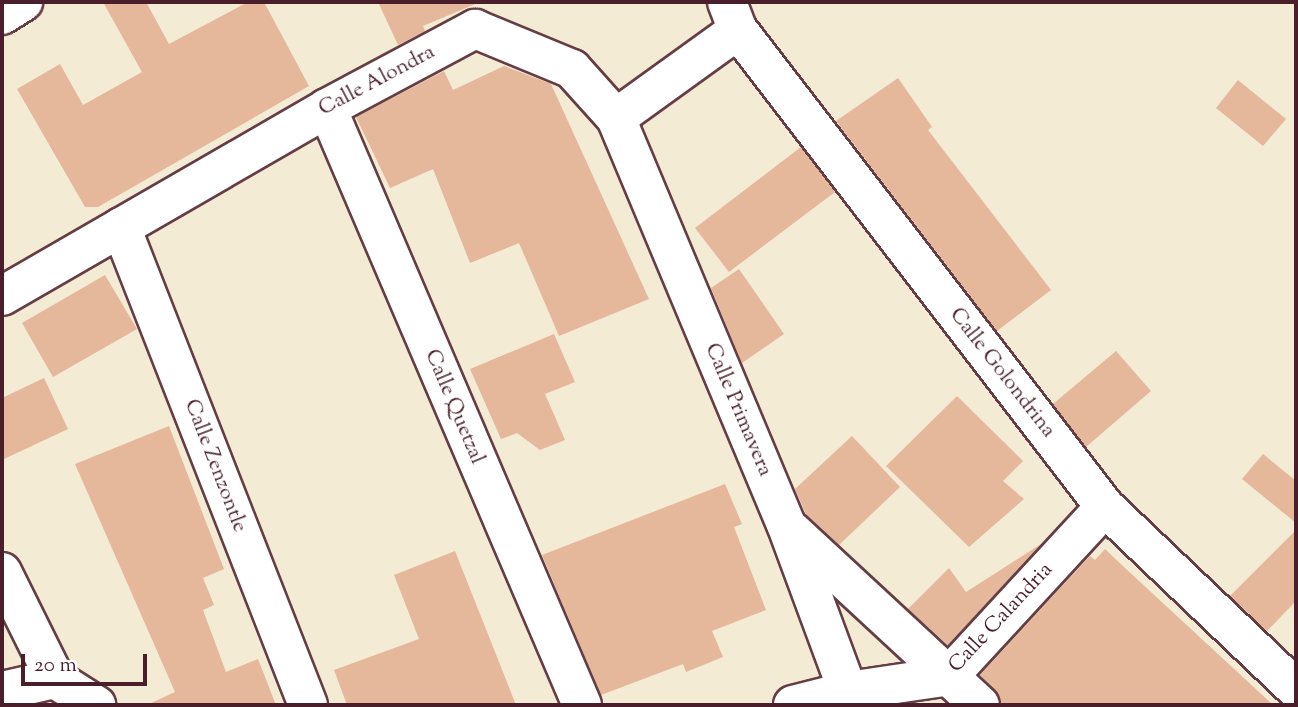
<!DOCTYPE html>
<style>
body{margin:0}
#map{position:relative;width:1298px;height:707px;overflow:hidden;background:#f4ebd5;font-family:"Sorts Mill Goudy",serif}
div>[style]{position:absolute}
.building>*{inset:0;background:#e5b79b}
.roads{filter:drop-shadow(2px 0 #643e44) drop-shadow(-2px 0 #643e44) drop-shadow(0 2px #643e44) drop-shadow(0 -2px #643e44)}
.minor>*{height:38px;margin:-19px;padding:0 19px;transform-origin:19px;border-radius:19px;background:#fff}
span{translate:-50% -50%;white-space:nowrap;text-align:center;line-height:1.15;-webkit-text-stroke:5px #fff;paint-order:stroke}
.street-label{font-size:21px;color:#4a1f2b}
.frame{position:absolute;inset:0;border:4px solid #4a1f2b;pointer-events:none}
.scale{position:absolute;left:21px;top:654px;width:126px;height:32px;box-sizing:border-box;border:4px solid #4a1f2b;border-top:0;padding-left:9px;font-size:21px;line-height:24px;white-space:nowrap;color:#4a1f2b;-webkit-text-stroke:5px #fff;paint-order:stroke}
</style>
<div id="map">
<div class="building">
<i style="clip-path:polygon(103px 2px,146px 2px,169px 44px,248px 2px,264px 2px,309px 86px,98px 207px,85px 207px,17px 89px,60px 64px,83px 105px,142px 72px)"></i>
<i style="clip-path:polygon(378px 2px,480px 2px,423px 26px,425px 31px,398px 45px)"></i>
<i style="clip-path:polygon(504px 66px,551px 84px,649px 299px,559px 336px,519px 243px,470px 263px,433px 169px,390px 188px,356px 117px,444px 71px,453px 90px)"></i>
<i style="clip-path:polygon(898px 78px,932px 127px,928px 130px,1051px 290px,997px 331px,836px 121px)"></i>
<i style="clip-path:polygon(1238px 80px,1286px 119px,1263px 146px,1216px 108px)"></i>
<i style="clip-path:polygon(801px 147px,835px 192px,729px 272px,695px 228px)"></i>
<i style="clip-path:polygon(739px 269px,784px 334px,742px 363px,711px 288px)"></i>
<i style="clip-path:polygon(105px 275px,137px 329px,53px 377px,22px 323px)"></i>
<i style="clip-path:polygon(554px 334px,575px 382px,545px 394px,565px 440px,540px 450px,517px 433px,501px 439px,470px 369px)"></i>
<i style="clip-path:polygon(1116px 351px,1151px 391px,1086px 447px,1053px 404px)"></i>
<i style="clip-path:polygon(44px 378px,68px 429px,2px 460px,2px 398px)"></i>
<i style="clip-path:polygon(957px 396px,1023px 461px,1003px 481px,1024px 499px,969px 547px,886px 466px)"></i>
<i style="clip-path:polygon(169px 426px,224px 569px,203px 578px,214px 605px,203px 610px,226px 672px,258px 659px,276px 705px,147px 705px,175px 692px,75px 464px)"></i>
<i style="clip-path:polygon(852px 436px,900px 487px,839px 545px,806px 514px,795px 489px)"></i>
<i style="clip-path:polygon(1263px 454px,1296px 481px,1296px 523px,1242px 479px)"></i>
<i style="clip-path:polygon(725px 484px,742px 524px,734px 527px,766px 610px,712px 631px,723px 657px,686px 672px,683px 664px,601px 695px,542px 555px)"></i>
<i style="clip-path:polygon(1296px 530px,1296px 601px,1267px 631px,1230px 596px)"></i>
<i style="clip-path:polygon(1041px 544px,948px 645px,908px 609px,949px 568px,966px 592px)"></i>
<i style="clip-path:polygon(1105px 549px,1125px 568px,1273px 705px,1001px 705px,995px 689px,980px 675px,1090px 556px,1095px 560px)"></i>
<i style="clip-path:polygon(455px 551px,516px 705px,347px 705px,334px 670px,419px 639px,394px 575px)"></i>
</div>
<div class="roads">
<div class="minor">
<i style="left:727px;top:2px;width:30px;rotate:69deg"></i>
<i style="left:738px;top:30px;width:602px;rotate:52.43deg"></i>
<i style="left:1105px;top:507px;width:264px;rotate:43.6deg"></i>
<i style="left:2px;top:15px;width:25px;rotate:-32deg"></i>
<i style="left:475px;top:29px;width:105px;rotate:22.4deg"></i>
<i style="left:572px;top:69px;width:66px;rotate:48.1deg"></i>
<i style="left:616px;top:118px;width:440px;rotate:67.3deg"></i>
<i style="left:786px;top:524px;width:193px;rotate:69.7deg"></i>
<i style="left:327px;top:108px;width:649px;rotate:66.87deg"></i>
<i style="left:616px;top:118px;width:150px;rotate:-35.8deg"></i>
<i style="left:121px;top:227px;width:513px;rotate:68.63deg"></i>
<i style="left:2px;top:296px;width:375px;rotate:-30deg"></i>
<i style="left:327px;top:108px;width:168px;rotate:-28.1deg"></i>
<i style="left:792px;top:531px;width:256px;rotate:42.8deg"></i>
<i style="left:2px;top:572px;width:119px;rotate:63.6deg"></i>
<i style="left:55px;top:679px;width:49px;rotate:32.4deg"></i>
<i style="left:2px;top:691px;width:54px;rotate:-12.8deg"></i>
<i style="left:793px;top:705px;width:57px;rotate:-14.3deg"></i>
<i style="left:848px;top:691px;width:102px;rotate:-8.4deg"></i>
<i style="left:949px;top:676px;width:230px;rotate:-47.3deg"></i>
</div>
</div>
<div class="street-label">
<span style="left:377px;top:81px;rotate:-28deg">Calle Alondra</span>
<span style="left:1002px;top:373px;rotate:52deg">Calle Golondrina</span>
<span style="left:454px;top:407px;rotate:67deg">Calle Quetzal</span>
<span style="left:738px;top:410px;rotate:67deg">Calle Primavera</span>
<span style="left:215px;top:466px;rotate:69deg">Calle Zenzontle</span>
<span style="left:1001px;top:618px;rotate:-47deg">Calle Calandria</span>
</div>
<div class="frame"></div>
<div class="scale">20 m</div>
</div>
